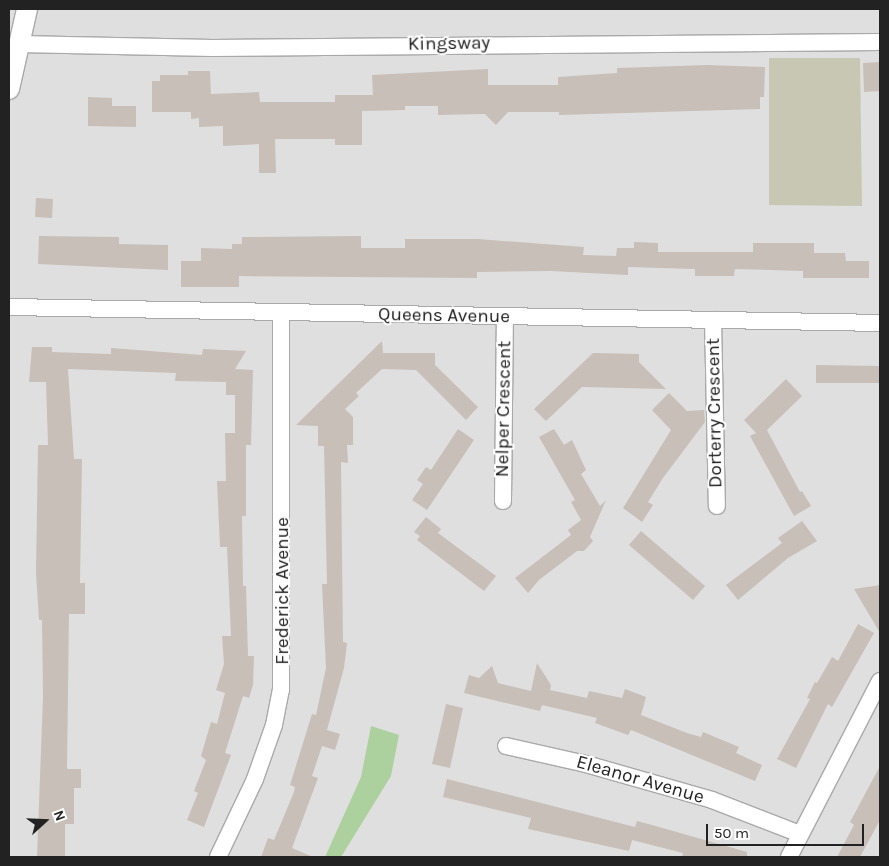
<!DOCTYPE html>
<style>
body{margin:0}
#map{position:relative;width:889px;height:866px;overflow:hidden;background:#f2efe9;font-family:Karla,sans-serif}
div>[style]{position:absolute}
.residential>*{inset:0;background:#e0dfdf}
.construction>*{inset:0;background:#c7c7b4}
.forest>*{inset:0;background:#add19e}
.building>*{inset:0;background:#c7bfb8}
.roads{filter:drop-shadow(1px 0 #a9a9a9) drop-shadow(-1px 0 #a9a9a9) drop-shadow(0 1px #a9a9a9) drop-shadow(0 -1px #a9a9a9)}
.minor>*{height:16px;margin:-8px;padding:0 8px;transform-origin:8px;border-radius:8px;background:#fff}
.tertiary>*{height:20px;margin:-10px;padding:0 10px;transform-origin:10px;border-radius:10px;background:#fff}
span{translate:-50% -50%;white-space:nowrap;text-align:center;line-height:1.15;-webkit-text-stroke:4px #fff;paint-order:stroke}
.street-label{font-size:19px;color:#222}
.frame{position:absolute;inset:0;border:10px solid #222;pointer-events:none}
.north{position:absolute;left:20px;top:796px;width:50px;height:50px;-webkit-text-stroke:4px #fff;paint-order:stroke;rotate:70deg;font-size:14px;font-weight:700;line-height:20px;text-align:center;color:#222}
.north::after{content:'';display:block;margin:auto;width:18px;height:22px;background:#222;clip-path:polygon(50% 0,100% 100%,50% 72%,0 100%)}
.scale{position:absolute;left:706px;top:824px;width:158px;height:22px;box-sizing:border-box;border:2px solid #222;border-top:0;padding-left:6px;font-size:15px;line-height:18px;white-space:nowrap;color:#222;-webkit-text-stroke:4px #fff;paint-order:stroke}
</style>
<div id="map">
<div class="residential">
<i style="clip-path:polygon(9px 9px,880px 9px,880px 857px,9px 857px)"></i>
</div>
<div class="construction">
<i style="clip-path:polygon(769px 58px,860px 58px,862px 206px,769px 205px)"></i>
</div>
<div class="forest">
<i style="clip-path:polygon(371px 726px,399px 735px,391px 776px,341px 857px,325px 857px,361px 777px)"></i>
</div>
<div class="building">
<i style="clip-path:polygon(880px 62px,880px 91px,864px 92px,863px 63px)"></i>
<i style="clip-path:polygon(708px 65px,765px 67px,764px 97px,760px 97px,760px 109px,559px 115px,559px 112px,508px 112px,496px 125px,485px 114px,438px 115px,438px 106px,405px 106px,405px 110px,362px 111px,362px 145px,335px 145px,335px 139px,275px 139px,276px 173px,259px 173px,259px 144px,223px 146px,223px 126px,199px 127px,199px 118px,191px 119px,191px 112px,152px 112px,152px 81px,160px 81px,160px 75px,188px 75px,188px 71px,210px 71px,211px 94px,259px 92px,260px 102px,335px 102px,335px 95px,373px 95px,372px 75px,488px 69px,488px 85px,558px 85px,558px 77px,617px 73px,617px 68px)"></i>
<i style="clip-path:polygon(88px 97px,112px 98px,112px 106px,136px 106px,136px 127px,88px 126px)"></i>
<i style="clip-path:polygon(36px 198px,53px 199px,52px 218px,35px 217px)"></i>
<i style="clip-path:polygon(39px 236px,119px 237px,119px 244px,168px 245px,168px 270px,38px 264px)"></i>
<i style="clip-path:polygon(361px 236px,361px 248px,405px 248px,405px 239px,478px 239px,584px 247px,583px 255px,616px 256px,617px 248px,634px 248px,634px 242px,658px 243px,658px 252px,753px 252px,753px 243px,814px 243px,814px 253px,845px 253px,846px 261px,869px 261px,869px 278px,803px 278px,803px 271px,735px 269px,734px 276px,695px 276px,695px 269px,628px 267px,628px 275px,551px 271px,477px 272px,477px 278px,239px 276px,239px 287px,181px 287px,181px 261px,201px 261px,201px 248px,232px 249px,232px 244px,242px 244px,242px 237px)"></i>
<i style="clip-path:polygon(382px 341px,383px 353px,435px 353px,435px 365px,478px 407px,466px 420px,416px 370px,382px 369px,356px 393px,359px 396px,345px 409px,353px 417px,353px 445px,347px 445px,348px 463px,341px 462px,343px 642px,347px 643px,344px 668px,327px 730px,340px 734px,335px 750px,322px 746px,312px 776px,318px 778px,292px 848px,313px 857px,261px 857px,268px 838px,274px 840px,294px 792px,295px 787px,290px 785px,312px 714px,316px 715px,326px 668px,322px 584px,327px 584px,324px 446px,318px 446px,318px 426px,296px 425px)"></i>
<i style="clip-path:polygon(32px 347px,52px 347px,52px 352px,111px 354px,111px 348px,202px 355px,203px 349px,246px 351px,235px 369px,253px 370px,251px 445px,246px 445px,246px 516px,242px 516px,243px 586px,246px 586px,248px 656px,254px 656px,253px 685px,249px 698px,243px 696px,225px 753px,231px 755px,204px 827px,187px 820px,198px 793px,194px 791px,206px 760px,201px 756px,211px 722px,217px 724px,225px 693px,216px 690px,224px 664px,222px 636px,231px 636px,227px 547px,220px 547px,217px 481px,226px 481px,225px 433px,235px 433px,235px 395px,226px 395px,226px 382px,175px 381px,176px 373px,68px 369px,74px 459px,82px 459px,80px 583px,85px 583px,85px 614px,69px 614px,67px 769px,81px 769px,81px 788px,74px 788px,74px 824px,65px 824px,65px 857px,37px 857px,43px 697px,42px 620px,39px 620px,36px 573px,38px 445px,48px 445px,46px 382px,29px 382px)"></i>
<i style="clip-path:polygon(593px 353px,639px 354px,639px 362px,666px 389px,582px 387px,546px 421px,534px 409px)"></i>
<i style="clip-path:polygon(816px 365px,880px 366px,880px 383px,816px 383px)"></i>
<i style="clip-path:polygon(786px 379px,802px 396px,767px 430px,800px 492px,802px 491px,811px 506px,794px 516px,750px 436px,756px 433px,744px 420px)"></i>
<i style="clip-path:polygon(669px 393px,687px 411px,704px 410px,705px 422px,663px 478px,648px 502px,653px 505px,642px 522px,623px 508px,671px 430px,652px 410px)"></i>
<i style="clip-path:polygon(458px 429px,474px 440px,427px 510px,412px 500px,423px 484px,417px 480px,426px 467px,431px 470px)"></i>
<i style="clip-path:polygon(554px 429px,564px 445px,572px 440px,586px 470px,581px 474px,600px 506px,606px 500px,590px 537px,593px 541px,584px 551px,577px 551px,539px 580px,528px 593px,515px 578px,571px 535px,568px 530px,581px 520px,571px 502px,575px 500px,539px 437px)"></i>
<i style="clip-path:polygon(426px 517px,441px 529px,438px 533px,496px 576px,484px 591px,417px 540px,420px 536px,414px 532px)"></i>
<i style="clip-path:polygon(802px 521px,817px 541px,788px 558px,738px 600px,726px 585px,782px 543px,778px 538px)"></i>
<i style="clip-path:polygon(641px 531px,705px 586px,693px 600px,629px 545px)"></i>
<i style="clip-path:polygon(880px 585px,880px 633px,854px 589px)"></i>
<i style="clip-path:polygon(858px 624px,874px 633px,832px 707px,828px 704px,796px 768px,777px 759px,810px 699px,807px 698px,815px 682px,817px 683px,832px 657px,838px 661px)"></i>
<i style="clip-path:polygon(537px 663px,551px 685px,550px 690px,587px 698px,589px 691px,622px 698px,625px 689px,646px 697px,641px 715px,687px 733px,701px 737px,703px 732px,739px 747px,736px 753px,762px 765px,755px 781px,631px 730px,628px 735px,595px 723px,597px 718px,542px 705px,540px 711px,464px 693px,469px 675px,479px 678px,492px 666px,498px 683px,531px 691px)"></i>
<i style="clip-path:polygon(446px 704px,463px 708px,450px 768px,432px 764px)"></i>
<i style="clip-path:polygon(880px 766px,880px 820px,860px 857px,837px 857px,854px 825px,850px 822px)"></i>
<i style="clip-path:polygon(447px 779px,635px 827px,637px 821px,652px 825px,747px 852px,747px 857px,682px 857px,683px 853px,632px 840px,633px 837px,629px 851px,528px 829px,531px 818px,443px 797px)"></i>
</div>
<div class="roads">
<div class="minor">
<i style="left:18px;top:44px;width:195px;rotate:1.2deg"></i>
<i style="left:213px;top:48px;width:667px;rotate:-0.52deg"></i>
<i style="left:9px;top:307px;width:871px;rotate:1.05deg"></i>
<i style="left:713px;top:320px;width:186px;rotate:88.8deg"></i>
<i style="left:503px;top:501px;width:183px;rotate:-89.4deg"></i>
<i style="left:506px;top:746px;width:82px;rotate:12.7deg"></i>
<i style="left:586px;top:764px;width:131px;rotate:15.9deg"></i>
<i style="left:712px;top:800px;width:94px;rotate:21.1deg"></i>
<i style="left:218px;top:857px;width:86px;rotate:-64.6deg"></i>
<i style="left:255px;top:779px;width:57px;rotate:-70.6deg"></i>
<i style="left:274px;top:725px;width:36px;rotate:-79deg"></i>
<i style="left:281px;top:690px;width:378px;rotate:-90deg"></i>
<i style="left:789px;top:857px;width:198px;rotate:-62.7deg"></i>
</div>
<div class="tertiary">
<i style="left:9px;top:89px;width:82px;rotate:-77.3deg"></i>
</div>
</div>
<div class="street-label">
<span style="left:449px;top:44px;rotate:-1deg">Kingsway</span>
<span style="left:444px;top:316px;rotate:1deg">Queens Avenue</span>
<span style="left:504px;top:409px;rotate:-89deg">Nelper Crescent</span>
<span style="left:715px;top:413px;rotate:-91deg">Dorterry Crescent</span>
<span style="left:283px;top:591px;rotate:-90deg">Frederick Avenue</span>
<span style="left:640px;top:780px;rotate:16deg">Eleanor Avenue</span>
</div>
<div class="frame"></div>
<div class="north">N</div>
<div class="scale">50 m</div>
</div>
